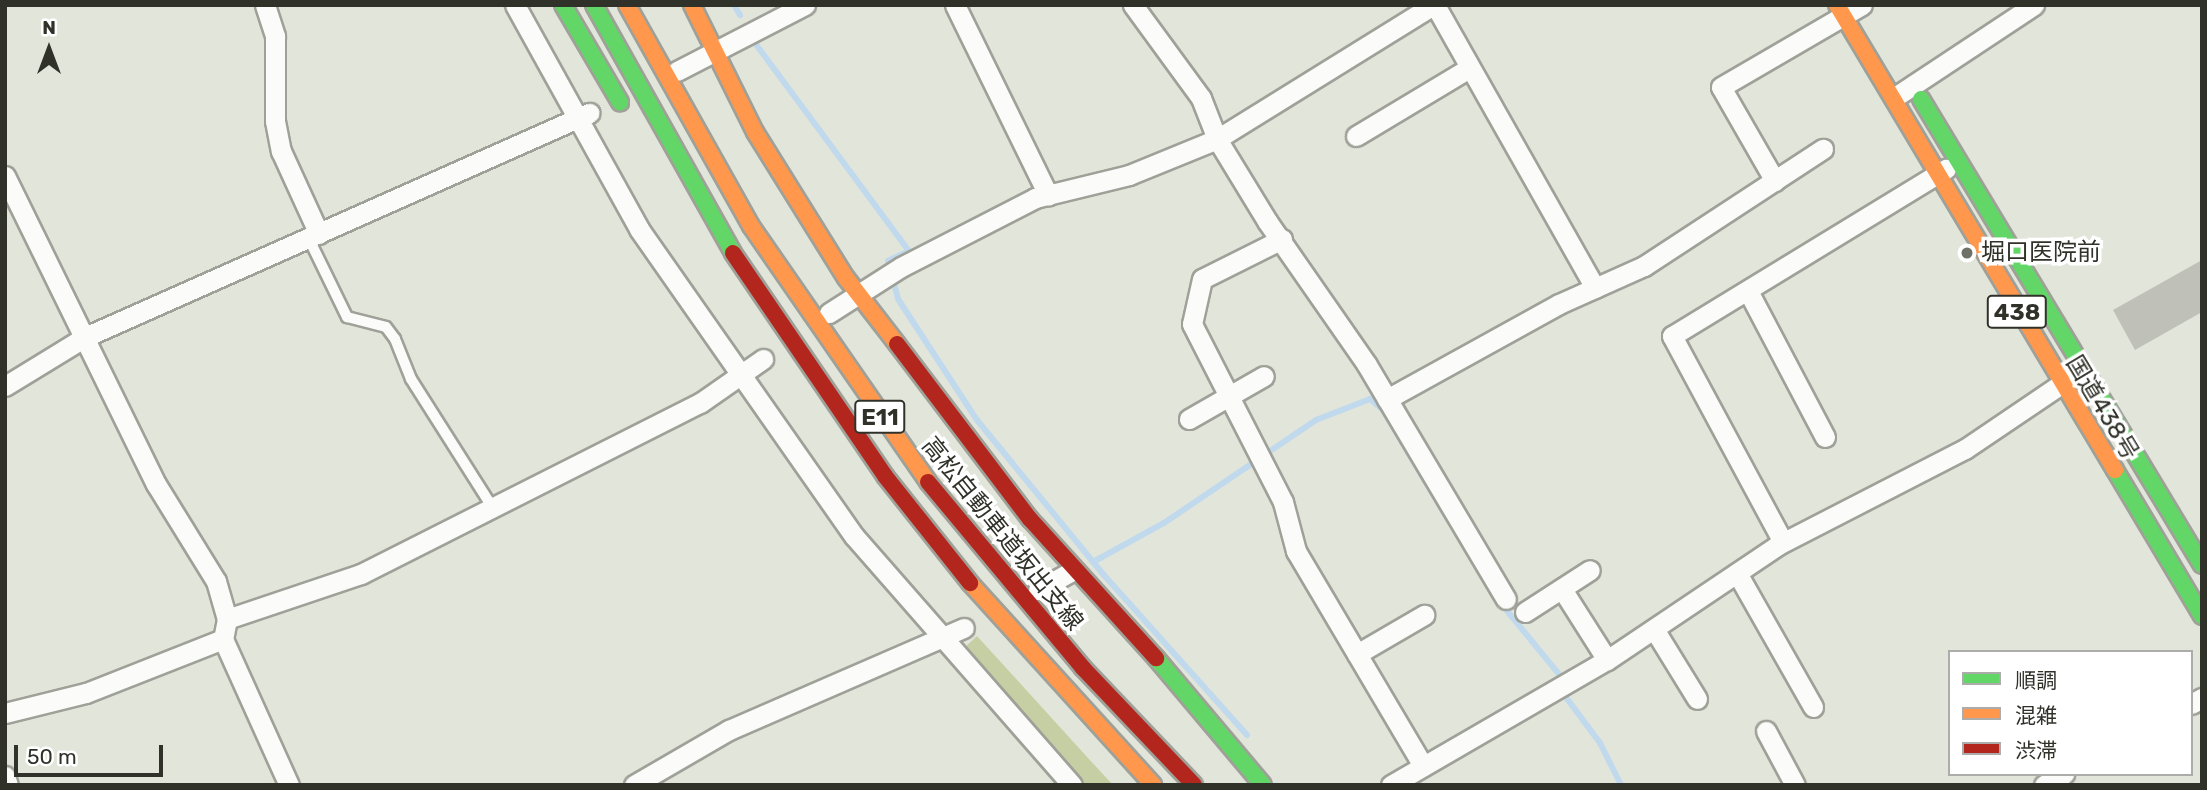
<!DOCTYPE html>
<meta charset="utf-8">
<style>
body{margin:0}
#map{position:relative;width:2207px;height:790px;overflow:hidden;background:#e2e5da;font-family:Rubik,"Noto Sans JP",sans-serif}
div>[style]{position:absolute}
.green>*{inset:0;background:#c6cfa4}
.stream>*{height:6px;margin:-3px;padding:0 3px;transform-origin:3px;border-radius:3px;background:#c1d9ed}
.building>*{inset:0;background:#bfc1b9}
.roads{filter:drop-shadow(2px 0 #9fa199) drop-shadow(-2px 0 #9fa199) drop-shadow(0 2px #9fa199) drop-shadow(0 -2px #9fa199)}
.lane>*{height:10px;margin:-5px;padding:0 5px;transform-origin:5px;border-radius:5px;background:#fbfbf9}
.street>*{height:19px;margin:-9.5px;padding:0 9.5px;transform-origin:9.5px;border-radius:9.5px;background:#fbfbf9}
.fast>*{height:16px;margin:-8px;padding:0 8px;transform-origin:8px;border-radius:8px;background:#63d668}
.slow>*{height:16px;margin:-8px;padding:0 8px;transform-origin:8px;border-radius:8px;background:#ff974d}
.jam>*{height:16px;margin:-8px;padding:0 8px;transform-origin:8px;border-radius:8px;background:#b3261e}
.dots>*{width:19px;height:19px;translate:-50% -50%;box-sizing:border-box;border:4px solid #fff;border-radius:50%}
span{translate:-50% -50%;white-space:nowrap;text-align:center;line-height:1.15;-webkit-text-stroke:7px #fff;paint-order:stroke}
.shield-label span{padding:2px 5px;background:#fff;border:2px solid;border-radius:5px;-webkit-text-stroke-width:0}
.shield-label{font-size:23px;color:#30322a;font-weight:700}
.poi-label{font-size:24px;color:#30322a}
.left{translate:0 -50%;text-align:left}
.street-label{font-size:24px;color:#30322a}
.frame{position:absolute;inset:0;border:7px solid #30322a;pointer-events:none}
.legend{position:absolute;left:1948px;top:650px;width:245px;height:126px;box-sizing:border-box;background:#fff;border:2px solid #acadaa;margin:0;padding:9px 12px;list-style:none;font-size:21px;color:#30322a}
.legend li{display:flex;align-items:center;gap:14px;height:35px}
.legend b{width:35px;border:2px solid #acadaa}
.north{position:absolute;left:14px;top:14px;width:70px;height:70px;-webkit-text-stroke:5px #fff;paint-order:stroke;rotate:0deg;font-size:19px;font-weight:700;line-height:28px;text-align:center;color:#30322a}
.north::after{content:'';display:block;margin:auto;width:24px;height:32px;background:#30322a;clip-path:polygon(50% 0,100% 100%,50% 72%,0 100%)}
.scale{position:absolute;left:14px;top:745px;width:149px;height:32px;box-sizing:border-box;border:4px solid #30322a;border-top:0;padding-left:9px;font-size:21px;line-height:24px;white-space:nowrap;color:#30322a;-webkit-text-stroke:5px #fff;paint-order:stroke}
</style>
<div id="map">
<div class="green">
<i style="clip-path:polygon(977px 636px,1088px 758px,1113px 785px,1081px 785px,964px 648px)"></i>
</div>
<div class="stream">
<i style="left:734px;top:5px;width:12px;rotate:59deg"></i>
<i style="left:755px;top:43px;width:259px;rotate:53.5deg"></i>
<i style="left:909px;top:251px;width:23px;rotate:155deg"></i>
<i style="left:888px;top:261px;width:39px;rotate:75deg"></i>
<i style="left:898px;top:299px;width:145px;rotate:56.9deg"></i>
<i style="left:977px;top:420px;width:199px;rotate:50.7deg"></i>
<i style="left:1103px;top:574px;width:216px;rotate:48.2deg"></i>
<i style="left:1093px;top:562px;width:81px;rotate:-28.8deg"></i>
<i style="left:1164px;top:523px;width:184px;rotate:-34.1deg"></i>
<i style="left:1316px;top:420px;width:58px;rotate:-21.3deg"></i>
<i style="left:1370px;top:399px;width:17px;rotate:40deg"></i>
<i style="left:1383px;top:410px;width:126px;rotate:59.3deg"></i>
<i style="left:1499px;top:601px;width:99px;rotate:50.7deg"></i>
<i style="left:1565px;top:696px;width:59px;rotate:53.3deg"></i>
<i style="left:1600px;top:743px;width:47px;rotate:63.4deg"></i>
</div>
<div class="building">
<i style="clip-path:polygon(2202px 260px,2202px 312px,2135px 350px,2113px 310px)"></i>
</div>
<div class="roads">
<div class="lane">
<i style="left:309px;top:239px;width:87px;rotate:64deg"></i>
<i style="left:347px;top:317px;width:40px;rotate:14.4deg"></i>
<i style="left:386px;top:327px;width:15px;rotate:53deg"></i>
<i style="left:395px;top:339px;width:43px;rotate:68.2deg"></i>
<i style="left:411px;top:379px;width:149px;rotate:57.6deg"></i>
</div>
<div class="street">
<i style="left:265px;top:5px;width:33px;rotate:72deg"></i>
<i style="left:275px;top:36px;width:85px;rotate:90deg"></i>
<i style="left:275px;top:121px;width:31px;rotate:79deg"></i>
<i style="left:281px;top:151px;width:91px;rotate:65.4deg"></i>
<i style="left:515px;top:5px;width:256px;rotate:61deg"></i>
<i style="left:639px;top:229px;width:375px;rotate:55deg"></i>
<i style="left:854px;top:536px;width:331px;rotate:48.8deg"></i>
<i style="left:955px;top:5px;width:212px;rotate:63.9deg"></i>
<i style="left:1133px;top:5px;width:115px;rotate:53.8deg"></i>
<i style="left:1201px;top:98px;width:44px;rotate:68.7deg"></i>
<i style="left:1217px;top:139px;width:96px;rotate:58.6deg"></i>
<i style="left:1267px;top:221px;width:175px;rotate:55.2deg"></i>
<i style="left:1367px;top:365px;width:272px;rotate:59.3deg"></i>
<i style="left:1435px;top:5px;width:325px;rotate:60.5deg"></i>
<i style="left:677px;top:71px;width:144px;rotate:-27.3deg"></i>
<i style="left:1898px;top:95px;width:163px;rotate:-33.5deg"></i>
<i style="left:1356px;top:136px;width:132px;rotate:-31deg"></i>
<i style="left:5px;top:176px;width:343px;rotate:63.9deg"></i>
<i style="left:156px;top:484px;width:114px;rotate:58.3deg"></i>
<i style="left:216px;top:581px;width:40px;rotate:74deg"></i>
<i style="left:227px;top:619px;width:20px;rotate:101deg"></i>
<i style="left:223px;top:639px;width:160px;rotate:65.7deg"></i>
<i style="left:1775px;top:181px;width:108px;rotate:-119.9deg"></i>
<i style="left:1721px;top:87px;width:163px;rotate:-30.2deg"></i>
<i style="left:1282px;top:239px;width:89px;rotate:153.4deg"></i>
<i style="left:1202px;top:279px;width:46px;rotate:102.5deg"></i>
<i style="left:1192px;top:324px;width:200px;rotate:62.9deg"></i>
<i style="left:1283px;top:502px;width:51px;rotate:75.1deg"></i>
<i style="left:1296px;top:551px;width:250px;rotate:59.4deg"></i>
<i style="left:1748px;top:291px;width:165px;rotate:62.2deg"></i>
<i style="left:829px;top:313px;width:85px;rotate:-32.6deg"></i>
<i style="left:901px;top:267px;width:151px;rotate:-27.2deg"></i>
<i style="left:1035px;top:198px;width:97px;rotate:-13.7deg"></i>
<i style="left:1129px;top:175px;width:95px;rotate:-22.2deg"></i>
<i style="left:1217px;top:139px;width:254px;rotate:-31.8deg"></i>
<i style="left:5px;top:386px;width:94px;rotate:-31.5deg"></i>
<i style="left:85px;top:337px;width:552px;rotate:-23.96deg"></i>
<i style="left:1387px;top:399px;width:196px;rotate:-28.9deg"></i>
<i style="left:1559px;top:304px;width:93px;rotate:-24.1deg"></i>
<i style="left:1644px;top:266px;width:214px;rotate:-33.2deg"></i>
<i style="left:1189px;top:419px;width:86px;rotate:-29.8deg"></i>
<i style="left:1783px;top:542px;width:234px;rotate:-118.3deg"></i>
<i style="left:1672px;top:336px;width:321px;rotate:-31.4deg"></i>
<i style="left:1737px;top:573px;width:154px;rotate:60.4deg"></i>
<i style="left:1562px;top:589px;width:84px;rotate:57.6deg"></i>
<i style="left:1038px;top:590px;width:41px;rotate:-29.1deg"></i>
<i style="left:1525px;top:612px;width:77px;rotate:-32.9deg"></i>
<i style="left:227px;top:619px;width:141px;rotate:-18.6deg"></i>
<i style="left:361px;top:574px;width:380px;rotate:-26.8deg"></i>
<i style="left:700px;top:403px;width:77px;rotate:-34.9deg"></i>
<i style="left:1654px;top:629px;width:82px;rotate:58.4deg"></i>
<i style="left:1357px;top:654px;width:78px;rotate:-30.2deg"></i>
<i style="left:2191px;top:704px;width:13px;rotate:-29deg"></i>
<i style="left:5px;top:713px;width:83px;rotate:-13.9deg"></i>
<i style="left:86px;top:693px;width:147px;rotate:-21.5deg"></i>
<i style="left:1766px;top:731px;width:61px;rotate:61.8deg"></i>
<i style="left:5px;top:776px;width:9px;rotate:72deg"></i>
<i style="left:634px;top:785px;width:110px;rotate:-30.1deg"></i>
<i style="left:729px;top:730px;width:256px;rotate:-23.5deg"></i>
<i style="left:1391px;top:785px;width:250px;rotate:-30.1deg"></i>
<i style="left:1607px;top:660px;width:206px;rotate:-33.9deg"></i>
<i style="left:1778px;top:545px;width:210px;rotate:-27.2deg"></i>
<i style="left:1965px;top:449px;width:127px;rotate:-34.1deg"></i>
<i style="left:2044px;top:785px;width:23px;rotate:-29deg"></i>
</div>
<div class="fast">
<i style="left:563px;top:5px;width:113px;rotate:59.6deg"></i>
<i style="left:594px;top:5px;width:284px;rotate:60.7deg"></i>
<i style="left:1921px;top:99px;width:544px;rotate:58.91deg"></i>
<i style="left:2115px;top:470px;width:170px;rotate:59.2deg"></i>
<i style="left:1156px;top:658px;width:166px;rotate:49.9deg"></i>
</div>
<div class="slow">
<i style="left:627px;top:5px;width:253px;rotate:60.7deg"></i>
<i style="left:751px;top:226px;width:311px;rotate:55.3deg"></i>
<i style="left:692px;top:5px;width:142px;rotate:63.6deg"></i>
<i style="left:755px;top:132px;width:172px;rotate:58.1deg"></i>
<i style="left:846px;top:278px;width:83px;rotate:52.3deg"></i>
<i style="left:1837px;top:5px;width:542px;rotate:59.13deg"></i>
<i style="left:970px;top:583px;width:273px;rotate:47.8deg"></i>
</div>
<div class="jam">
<i style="left:733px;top:253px;width:270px;rotate:55.7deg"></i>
<i style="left:885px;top:476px;width:137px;rotate:51.5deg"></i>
<i style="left:897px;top:344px;width:220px;rotate:52.8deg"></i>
<i style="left:1030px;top:519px;width:188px;rotate:47.8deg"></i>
<i style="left:928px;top:482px;width:242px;rotate:50.2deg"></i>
<i style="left:1083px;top:668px;width:161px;rotate:46.5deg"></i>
</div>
</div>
<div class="dots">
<i style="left:1967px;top:253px;background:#6e7168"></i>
</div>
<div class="shield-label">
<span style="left:2017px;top:312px">438</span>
<span style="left:880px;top:417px">E11</span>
</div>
<div class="poi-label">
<span class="left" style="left:1981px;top:253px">堀口医院前</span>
</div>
<div class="street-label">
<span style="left:2102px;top:408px;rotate:59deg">国道438号</span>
<span style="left:1002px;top:534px;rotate:51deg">高松自動車道坂出支線</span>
</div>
<div class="frame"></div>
<ul class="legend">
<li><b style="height:9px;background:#63d668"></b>順調</li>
<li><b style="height:9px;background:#ff974d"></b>混雑</li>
<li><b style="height:9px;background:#b3261e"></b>渋滞</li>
</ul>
<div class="north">N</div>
<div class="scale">50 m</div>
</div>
